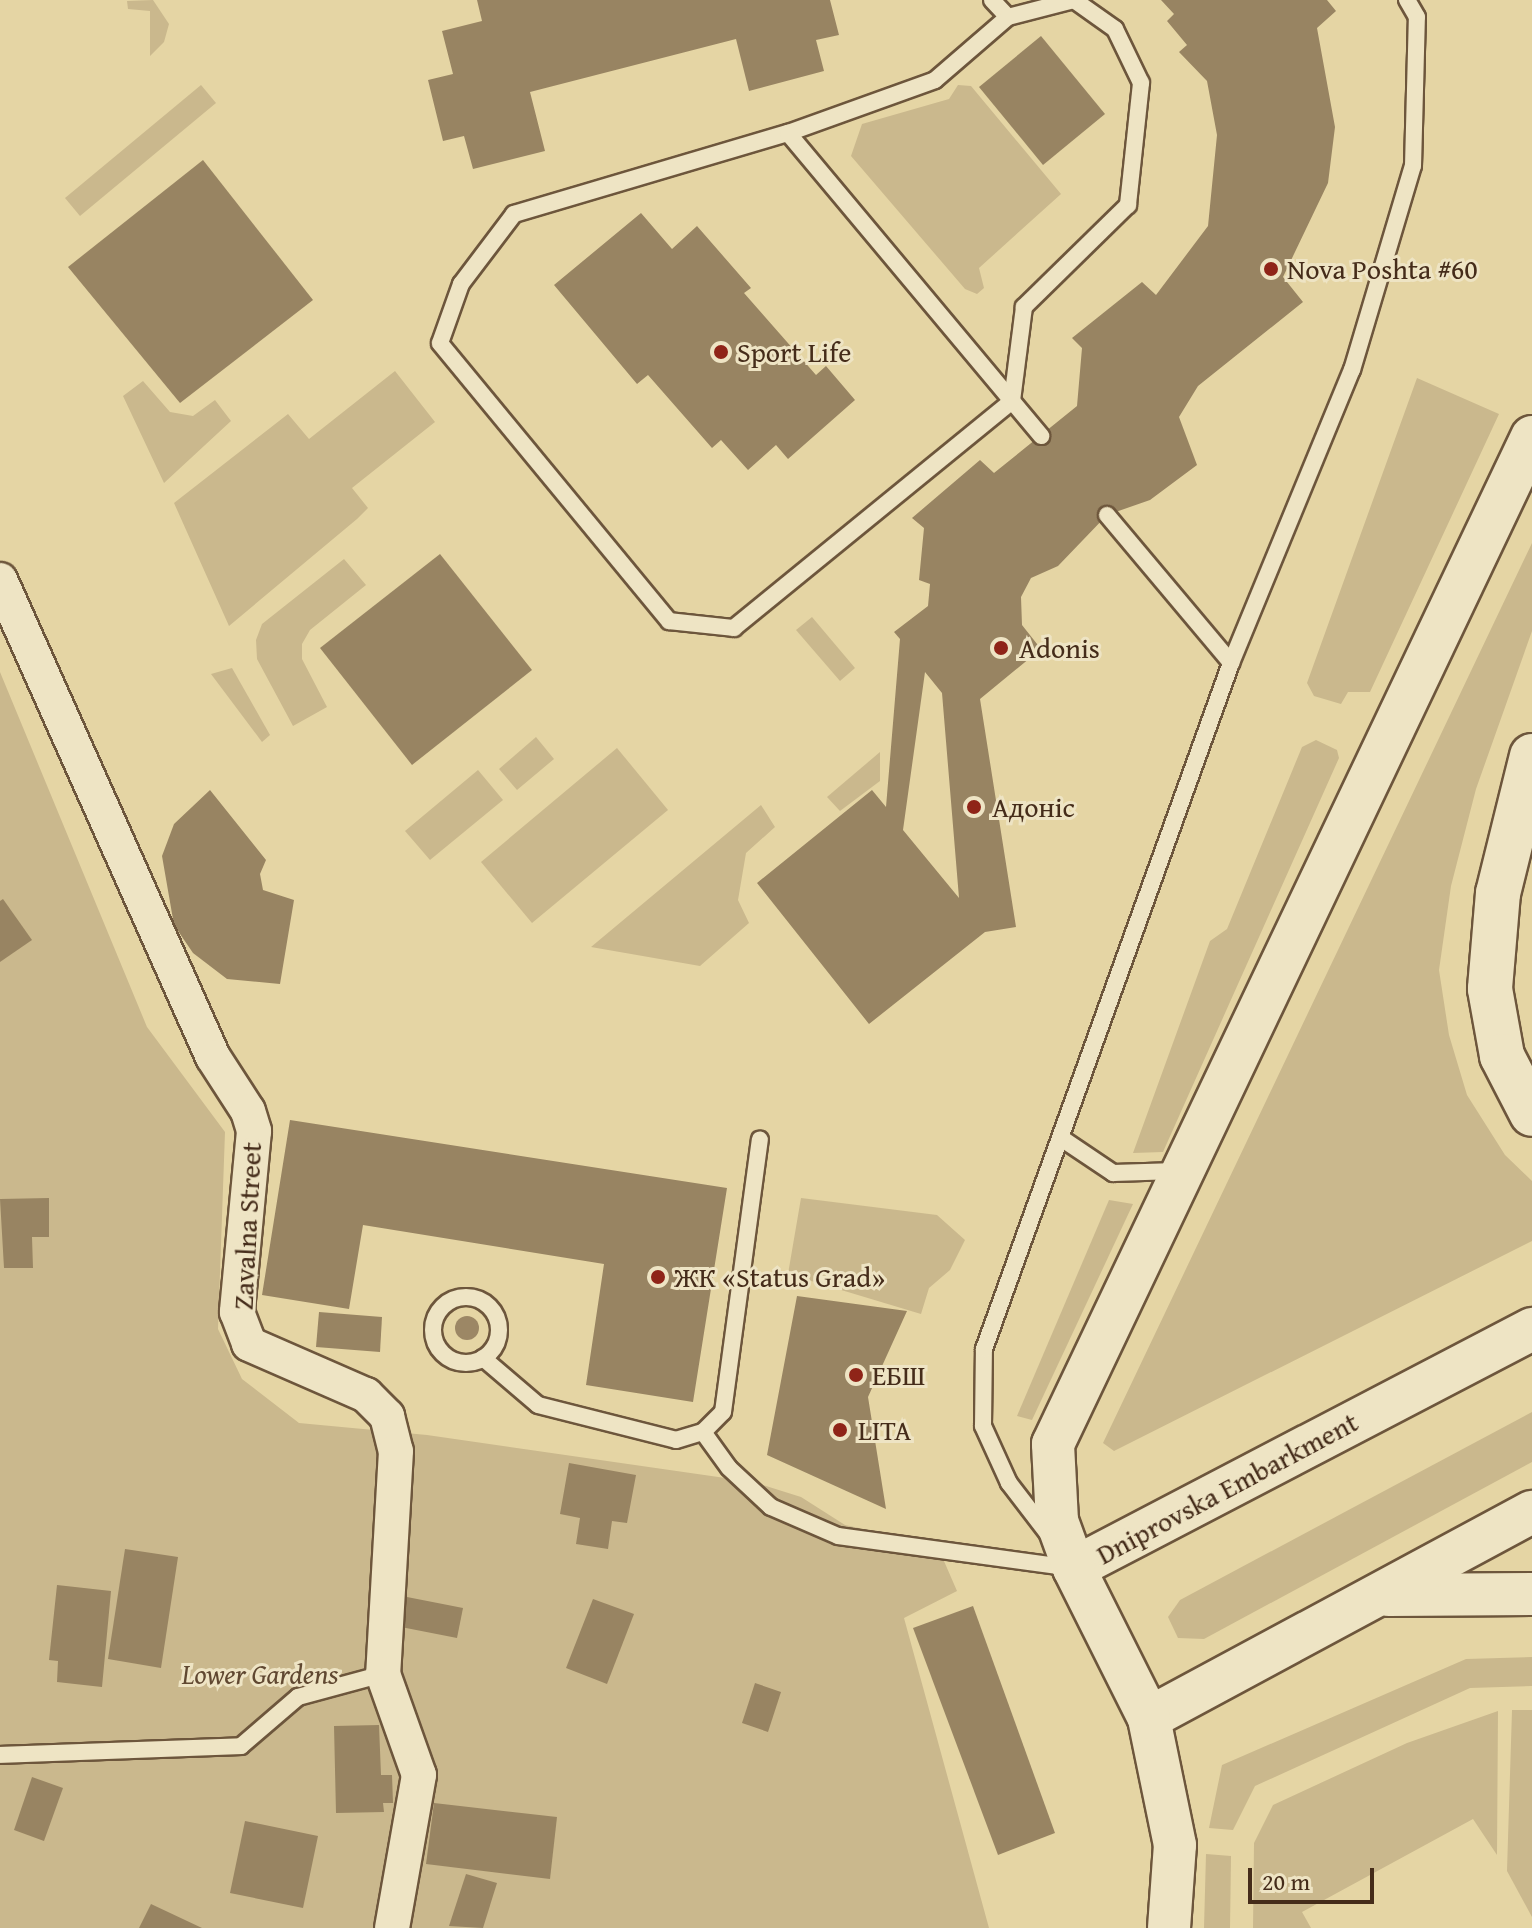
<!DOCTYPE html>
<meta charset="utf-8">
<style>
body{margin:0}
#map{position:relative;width:1532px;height:1928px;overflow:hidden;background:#e5d5a4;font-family:"Gentium Book Plus",serif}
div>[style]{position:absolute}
.green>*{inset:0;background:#cab88d}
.building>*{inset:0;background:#988462}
.roads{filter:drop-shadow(2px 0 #6d563c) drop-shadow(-2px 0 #6d563c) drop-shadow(0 2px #6d563c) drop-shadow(0 -2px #6d563c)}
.service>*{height:16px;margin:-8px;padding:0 8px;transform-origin:8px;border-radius:8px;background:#eee4c4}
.service>.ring{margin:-8px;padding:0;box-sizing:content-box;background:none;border:16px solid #eee4c4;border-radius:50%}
.minor>*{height:34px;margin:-17px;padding:0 17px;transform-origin:17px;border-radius:17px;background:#eee4c4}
.tertiary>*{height:42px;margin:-21px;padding:0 21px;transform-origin:21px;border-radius:21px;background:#eee4c4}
.secondary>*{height:44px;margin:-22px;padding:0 22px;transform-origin:22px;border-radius:22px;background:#eee4c4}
.trees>*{width:24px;height:24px;margin:-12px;border-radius:50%;background:#9c8765}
.dots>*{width:22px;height:22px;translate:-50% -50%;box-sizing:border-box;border:4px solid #eee4c4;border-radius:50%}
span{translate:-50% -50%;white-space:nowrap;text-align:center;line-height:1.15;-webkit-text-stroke:6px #eee4c4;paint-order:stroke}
.poi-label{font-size:28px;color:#452c1a}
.left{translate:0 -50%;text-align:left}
.street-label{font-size:28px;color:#452c1a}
.park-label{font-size:28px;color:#604831;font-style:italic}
.scale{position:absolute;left:1248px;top:1868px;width:126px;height:36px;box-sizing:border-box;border:4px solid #452c1a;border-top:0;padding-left:10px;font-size:24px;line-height:28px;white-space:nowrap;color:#452c1a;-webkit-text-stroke:6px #eee4c4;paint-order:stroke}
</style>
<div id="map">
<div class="green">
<i style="clip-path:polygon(153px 0,169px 24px,164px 42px,150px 56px,150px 11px,128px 9px,127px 1px)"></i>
<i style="clip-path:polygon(201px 85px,216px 103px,80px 216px,65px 198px)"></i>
<i style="clip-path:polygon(958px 85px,971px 86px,1061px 194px,979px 268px,984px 288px,977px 294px,965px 289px,851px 156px,862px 124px,949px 99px)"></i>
<i style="clip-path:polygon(395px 371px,435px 422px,352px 488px,368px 508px,357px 519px,229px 626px,174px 503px,288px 414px,309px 439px)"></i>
<i style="clip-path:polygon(1417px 378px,1499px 414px,1370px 692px,1348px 692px,1341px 704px,1314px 696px,1307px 683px)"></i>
<i style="clip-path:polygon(143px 381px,170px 412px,193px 416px,215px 400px,231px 421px,164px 483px,123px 396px)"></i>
<i style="clip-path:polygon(1532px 543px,1532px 631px,1476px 789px,1451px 886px,1439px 970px,1449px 1035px,1467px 1095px,1505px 1155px,1532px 1181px,1532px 1241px,1114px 1451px,1103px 1443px)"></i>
<i style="clip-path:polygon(344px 559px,366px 585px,310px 630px,302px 644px,302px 659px,327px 707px,293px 726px,257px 659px,256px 640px,262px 624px)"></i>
<i style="clip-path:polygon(812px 617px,855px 668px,840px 681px,796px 630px)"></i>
<i style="clip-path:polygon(232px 668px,270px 735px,262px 742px,211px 674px)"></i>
<i style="clip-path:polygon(0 672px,147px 1027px,225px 1132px,218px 1329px,242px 1379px,299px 1423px,427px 1435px,753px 1482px,801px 1497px,845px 1525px,937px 1545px,957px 1591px,904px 1618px,989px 1928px,0 1928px)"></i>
<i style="clip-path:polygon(536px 737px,554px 759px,517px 790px,499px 769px)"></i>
<i style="clip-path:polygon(1316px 740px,1337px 750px,1339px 758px,1163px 1152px,1133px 1153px,1210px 941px,1227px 929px,1302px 747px)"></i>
<i style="clip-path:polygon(617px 748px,668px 810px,532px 923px,481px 862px)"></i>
<i style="clip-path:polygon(880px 752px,880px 781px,840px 811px,827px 797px)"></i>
<i style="clip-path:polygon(478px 770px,503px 800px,430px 860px,405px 831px)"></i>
<i style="clip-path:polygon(761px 805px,775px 827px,746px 853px,738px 900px,749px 923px,700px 966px,591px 947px)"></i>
<i style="clip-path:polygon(801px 1198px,937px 1215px,965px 1240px,950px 1270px,929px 1288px,921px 1314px,788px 1274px)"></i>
<i style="clip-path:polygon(1109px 1200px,1133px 1204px,1032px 1420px,1017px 1416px)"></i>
<i style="clip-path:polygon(1532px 1412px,1532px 1462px,1204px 1639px,1178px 1638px,1168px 1617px,1180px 1600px)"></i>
<i style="clip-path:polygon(1532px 1657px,1532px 1686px,1470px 1688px,1255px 1786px,1233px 1830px,1209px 1828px,1222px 1765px,1466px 1659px)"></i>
<i style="clip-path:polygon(1512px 1710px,1532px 1710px,1532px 1917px,1507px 1871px)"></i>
<i style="clip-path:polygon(1498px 1711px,1497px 1855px,1473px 1819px,1302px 1912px,1311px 1928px,1253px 1928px,1254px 1843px,1273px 1805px,1407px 1743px)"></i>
<i style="clip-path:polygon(1206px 1854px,1231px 1856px,1230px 1928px,1204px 1928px)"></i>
</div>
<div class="building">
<i style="clip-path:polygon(477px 0,830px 0,839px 35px,816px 40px,824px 71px,749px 91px,736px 39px,530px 92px,545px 151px,473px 169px,464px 136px,443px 141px,428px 80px,453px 74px,442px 31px,482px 21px)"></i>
<i style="clip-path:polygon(evenodd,1161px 0,1327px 0,1336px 11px,1317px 28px,1335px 127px,1328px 183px,1283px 277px,1303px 302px,1198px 386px,1179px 417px,1197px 465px,1150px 500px,1107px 515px,1058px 566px,1031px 578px,1021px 597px,1022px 625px,1041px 649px,980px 699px,1016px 927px,985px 932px,869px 1024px,757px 883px,872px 790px,886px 807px,900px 639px,894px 632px,928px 606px,930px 584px,919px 580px,924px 528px,912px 518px,980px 460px,994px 473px,1077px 406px,1082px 348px,1072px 338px,1142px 282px,1156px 295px,1208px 226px,1217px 135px,1207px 81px,1179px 52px,1187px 45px,1167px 21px,1174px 14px,1161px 0,925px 672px,942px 693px,959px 898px,903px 830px,925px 672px)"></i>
<i style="clip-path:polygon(1041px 36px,1105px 114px,1043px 165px,979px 87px)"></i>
<i style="clip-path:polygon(203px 160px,313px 300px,180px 403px,68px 267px)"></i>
<i style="clip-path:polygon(641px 213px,672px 249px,697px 226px,751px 288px,744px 293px,816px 375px,826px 366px,855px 400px,788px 459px,776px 445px,748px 470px,721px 440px,712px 448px,648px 375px,637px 384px,554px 285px)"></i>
<i style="clip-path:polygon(440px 554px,532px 670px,412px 765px,320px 648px)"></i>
<i style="clip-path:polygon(210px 790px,266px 860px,260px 874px,263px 890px,294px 900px,280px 984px,227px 979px,193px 953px,174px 925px,162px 856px,174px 824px)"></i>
<i style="clip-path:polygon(3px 899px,32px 940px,0 962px,0 901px)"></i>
<i style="clip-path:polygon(290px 1120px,727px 1188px,693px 1402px,586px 1385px,604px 1264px,363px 1225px,349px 1309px,262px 1295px)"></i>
<i style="clip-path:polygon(49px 1198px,49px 1237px,32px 1237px,33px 1268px,4px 1268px,0 1199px)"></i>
<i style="clip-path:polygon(797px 1296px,907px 1311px,868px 1397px,886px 1509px,767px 1455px)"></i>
<i style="clip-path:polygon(319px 1312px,382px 1317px,380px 1352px,316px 1347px)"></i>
<i style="clip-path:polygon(569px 1463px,636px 1475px,627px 1523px,612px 1521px,608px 1549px,576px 1544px,580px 1518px,560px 1514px)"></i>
<i style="clip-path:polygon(125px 1549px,178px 1557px,161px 1668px,108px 1659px)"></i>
<i style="clip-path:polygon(57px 1585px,111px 1591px,102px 1687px,57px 1682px,58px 1661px,49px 1660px)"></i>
<i style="clip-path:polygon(407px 1597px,463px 1608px,457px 1638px,401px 1627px)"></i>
<i style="clip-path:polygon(593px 1599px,634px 1614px,607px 1684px,566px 1668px)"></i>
<i style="clip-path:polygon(973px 1606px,1055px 1833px,998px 1855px,913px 1628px)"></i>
<i style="clip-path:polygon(755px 1683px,781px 1692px,768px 1732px,742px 1723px)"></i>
<i style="clip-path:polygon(379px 1725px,381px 1775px,392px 1775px,393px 1803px,383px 1803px,384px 1812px,336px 1813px,334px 1726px)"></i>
<i style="clip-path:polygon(32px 1777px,63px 1788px,44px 1841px,14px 1830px)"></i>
<i style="clip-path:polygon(434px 1803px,557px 1817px,550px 1879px,426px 1864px)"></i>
<i style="clip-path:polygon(245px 1821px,318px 1836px,303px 1908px,230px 1893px)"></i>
<i style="clip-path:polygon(466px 1874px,497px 1883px,483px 1928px,449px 1926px)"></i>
<i style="clip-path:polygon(151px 1904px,202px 1928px,139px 1928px)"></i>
</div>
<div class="roads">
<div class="service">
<i style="left:992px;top:0;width:23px;rotate:47deg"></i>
<i style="left:1074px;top:0;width:50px;rotate:35.3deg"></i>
<i style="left:1115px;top:29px;width:60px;rotate:64.3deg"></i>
<i style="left:1141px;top:83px;width:123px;rotate:96.1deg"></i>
<i style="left:1128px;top:205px;width:146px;rotate:135.6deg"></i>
<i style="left:1024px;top:307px;width:95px;rotate:97.3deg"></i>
<i style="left:1012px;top:401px;width:359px;rotate:140.8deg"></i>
<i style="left:734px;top:628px;width:65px;rotate:-173.9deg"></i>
<i style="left:669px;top:621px;width:360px;rotate:-129.5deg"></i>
<i style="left:440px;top:343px;width:63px;rotate:-70.4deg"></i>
<i style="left:461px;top:284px;width:88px;rotate:-52.9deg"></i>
<i style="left:514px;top:214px;width:286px;rotate:-16.5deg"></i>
<i style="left:788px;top:133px;width:156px;rotate:-19.8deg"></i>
<i style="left:935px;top:80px;width:96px;rotate:-40.8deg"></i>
<i style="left:1008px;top:17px;width:68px;rotate:-14.4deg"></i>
<i style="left:788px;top:133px;width:395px;rotate:50.1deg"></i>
<i style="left:1107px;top:515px;width:193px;rotate:50deg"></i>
<i style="left:1061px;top:1138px;width:63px;rotate:33.9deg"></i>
<i style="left:1113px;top:1173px;width:64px;rotate:-1.8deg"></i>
<i class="ring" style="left:433px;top:1297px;width:50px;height:50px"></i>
<i style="left:483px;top:1358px;width:72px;rotate:40.5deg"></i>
<i style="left:538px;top:1405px;width:142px;rotate:14.2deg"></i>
<i style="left:676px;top:1440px;width:28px;rotate:-17deg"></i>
<i style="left:703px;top:1432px;width:28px;rotate:-45deg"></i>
<i style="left:723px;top:1412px;width:275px;rotate:-82.3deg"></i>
<i style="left:703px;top:1432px;width:44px;rotate:54.2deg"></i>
<i style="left:729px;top:1468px;width:57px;rotate:42.9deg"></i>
<i style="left:771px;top:1507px;width:73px;rotate:23.4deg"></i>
<i style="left:838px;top:1536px;width:237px;rotate:7.8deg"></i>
<i style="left:1049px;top:1535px;width:66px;rotate:-127.6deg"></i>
<i style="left:1009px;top:1483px;width:63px;rotate:-114.5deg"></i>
<i style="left:983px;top:1426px;width:77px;rotate:-89.3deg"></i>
<i style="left:984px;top:1349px;width:729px;rotate:-70.2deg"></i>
<i style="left:1231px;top:663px;width:317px;rotate:-67.6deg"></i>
<i style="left:1352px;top:370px;width:213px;rotate:-73.4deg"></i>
<i style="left:1413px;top:166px;width:149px;rotate:-88.5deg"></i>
<i style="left:1417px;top:17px;width:20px;rotate:-120deg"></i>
<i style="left:0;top:1755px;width:241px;rotate:-2.1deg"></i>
<i style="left:241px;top:1746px;width:75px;rotate:-40.7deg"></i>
<i style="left:298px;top:1697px;width:88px;rotate:-15.1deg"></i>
</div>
<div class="minor">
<i style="left:0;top:580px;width:522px;rotate:65.94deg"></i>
<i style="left:213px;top:1057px;width:64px;rotate:57.1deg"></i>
<i style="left:248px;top:1111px;width:21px;rotate:73deg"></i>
<i style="left:254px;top:1131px;width:182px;rotate:95.4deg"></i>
<i style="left:237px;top:1312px;width:34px;rotate:69deg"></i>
<i style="left:249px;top:1344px;width:128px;rotate:23.6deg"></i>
<i style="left:366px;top:1395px;width:30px;rotate:45deg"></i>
<i style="left:387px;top:1416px;width:36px;rotate:76deg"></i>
<i style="left:396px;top:1451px;width:223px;rotate:93.3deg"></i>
<i style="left:383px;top:1674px;width:107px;rotate:70.4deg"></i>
<i style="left:419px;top:1775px;width:155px;rotate:100deg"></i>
</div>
<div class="tertiary">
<i style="left:1074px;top:1568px;width:517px;rotate:-27.56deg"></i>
<i style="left:1389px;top:1595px;width:143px;rotate:-0.4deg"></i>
<i style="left:1149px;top:1718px;width:435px;rotate:-28.3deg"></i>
<i style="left:1169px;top:1928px;width:83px;rotate:-85.9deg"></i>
<i style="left:1175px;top:1845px;width:130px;rotate:-101.6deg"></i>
<i style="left:1149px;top:1718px;width:168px;rotate:-116.6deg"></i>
<i style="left:1074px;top:1568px;width:50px;rotate:-109.9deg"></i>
<i style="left:1057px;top:1521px;width:77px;rotate:-93deg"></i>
<i style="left:1053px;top:1444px;width:1115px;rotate:-64.56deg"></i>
</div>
<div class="secondary">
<i style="left:1532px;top:756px;width:141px;rotate:103.9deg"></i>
<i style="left:1498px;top:893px;width:96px;rotate:94.8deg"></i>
<i style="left:1490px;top:989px;width:68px;rotate:79.8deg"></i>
<i style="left:1502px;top:1056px;width:65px;rotate:62.7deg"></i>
</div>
</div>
<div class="trees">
<i style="left:467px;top:1328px"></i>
</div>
<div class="dots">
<i style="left:1271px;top:269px;background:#8f2418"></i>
<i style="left:721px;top:352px;background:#8f2418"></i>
<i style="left:1001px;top:648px;background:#8f2418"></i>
<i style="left:974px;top:807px;background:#8f2418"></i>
<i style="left:658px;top:1277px;background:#8f2418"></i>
<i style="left:856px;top:1375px;background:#8f2418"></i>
<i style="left:840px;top:1430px;background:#8f2418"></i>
</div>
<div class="poi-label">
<span class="left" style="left:1287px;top:269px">Nova Poshta #60</span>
<span class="left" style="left:737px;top:352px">Sport Life</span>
<span class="left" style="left:1019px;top:648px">Adonis</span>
<span class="left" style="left:992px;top:807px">Адоніс</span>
<span class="left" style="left:674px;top:1277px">ЖК «Status Grad»</span>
<span class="left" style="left:872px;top:1375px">ЕБШ</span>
<span class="left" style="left:858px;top:1430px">LITA</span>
</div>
<div class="street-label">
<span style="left:247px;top:1226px;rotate:-87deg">Zavalna Street</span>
<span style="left:1227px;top:1488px;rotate:-28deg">Dniprovska Embarkment</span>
</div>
<div class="park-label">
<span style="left:260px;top:1674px">Lower Gardens</span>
</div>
<div class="scale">20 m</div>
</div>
